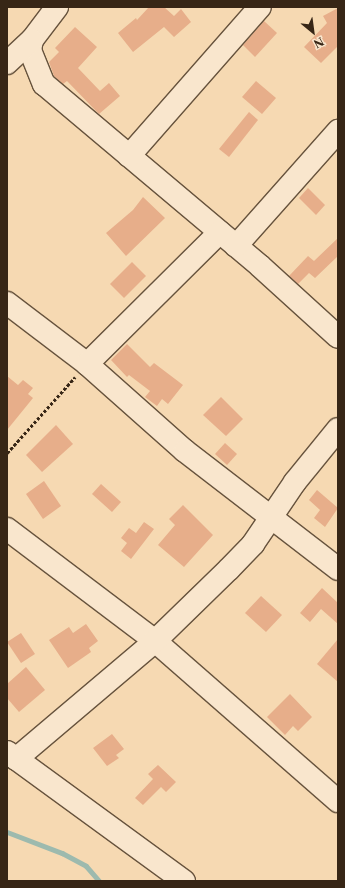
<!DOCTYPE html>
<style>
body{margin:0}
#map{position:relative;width:345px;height:888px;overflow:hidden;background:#f6d9b2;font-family:"Libre Caslon Text",serif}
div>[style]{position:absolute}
.stream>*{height:5px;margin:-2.5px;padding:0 2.5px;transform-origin:2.5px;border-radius:2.5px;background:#9dbaae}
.building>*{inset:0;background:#e7ae8a}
.path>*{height:2.5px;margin-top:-1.25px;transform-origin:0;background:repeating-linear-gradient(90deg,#372616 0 3px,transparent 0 5px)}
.roads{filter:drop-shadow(1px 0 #67533d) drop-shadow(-1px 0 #67533d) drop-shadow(0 1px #67533d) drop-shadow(0 -1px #67533d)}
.minor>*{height:22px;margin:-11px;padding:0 11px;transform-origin:11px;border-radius:11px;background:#f9e6cd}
span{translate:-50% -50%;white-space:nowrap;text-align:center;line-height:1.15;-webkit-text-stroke:3.5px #f9e6cd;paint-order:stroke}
.frame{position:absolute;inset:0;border:8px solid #372616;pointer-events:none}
.north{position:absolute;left:293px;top:12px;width:40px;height:40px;-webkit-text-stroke:3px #f9e6cd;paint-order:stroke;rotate:151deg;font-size:11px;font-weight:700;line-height:16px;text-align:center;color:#372616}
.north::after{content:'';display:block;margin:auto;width:14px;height:18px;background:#372616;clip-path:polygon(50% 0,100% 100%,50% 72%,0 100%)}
</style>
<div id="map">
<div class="stream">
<i style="left:7px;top:832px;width:59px;rotate:20.9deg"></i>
<i style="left:62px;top:853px;width:27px;rotate:28deg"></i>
<i style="left:86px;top:866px;width:20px;rotate:49deg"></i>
</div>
<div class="building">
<i style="clip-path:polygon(149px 7px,164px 7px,174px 16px,181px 9px,191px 22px,174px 37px,164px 27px,133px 52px,118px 33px,136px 18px,137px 20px)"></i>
<i style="clip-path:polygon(338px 8px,338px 46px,321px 63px,304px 47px,327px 23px,323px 16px)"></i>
<i style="clip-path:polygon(264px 21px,277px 33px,255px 57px,243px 45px)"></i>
<i style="clip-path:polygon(75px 27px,97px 47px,78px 68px,100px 91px,109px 83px,120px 96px,99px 114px,67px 81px,63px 84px,54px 76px,49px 62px,59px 52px,55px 48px)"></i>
<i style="clip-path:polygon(256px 81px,276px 98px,262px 114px,242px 97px)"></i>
<i style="clip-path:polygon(249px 112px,258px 120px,229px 157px,219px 149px)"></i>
<i style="clip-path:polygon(308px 188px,325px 205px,316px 215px,299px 198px)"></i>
<i style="clip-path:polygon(143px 197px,165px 218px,126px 256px,106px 233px,133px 210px)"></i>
<i style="clip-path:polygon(338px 238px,338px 256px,315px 278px,309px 273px,298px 284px,289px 276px,308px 256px,314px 261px)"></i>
<i style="clip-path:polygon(132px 262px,146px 276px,124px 298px,110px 284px)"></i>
<i style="clip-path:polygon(127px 344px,150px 367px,154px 363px,183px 385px,168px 404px,162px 399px,157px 406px,145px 397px,150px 391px,129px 375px,127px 377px,111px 360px)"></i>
<i style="clip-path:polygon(7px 376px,18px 385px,23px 380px,33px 388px,28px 394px,33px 398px,7px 430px)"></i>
<i style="clip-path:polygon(221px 397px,243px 419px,226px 436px,203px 415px)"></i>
<i style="clip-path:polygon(56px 425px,73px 444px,42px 472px,26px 455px)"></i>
<i style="clip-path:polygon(225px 443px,237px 454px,227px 465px,215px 454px)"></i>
<i style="clip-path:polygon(44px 481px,61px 506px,43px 519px,26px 494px)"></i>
<i style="clip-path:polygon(101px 484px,121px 502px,112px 512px,92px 494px)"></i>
<i style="clip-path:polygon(317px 490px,338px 508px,325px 527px,314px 518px,320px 510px,309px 500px)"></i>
<i style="clip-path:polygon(183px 505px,213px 535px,184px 567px,158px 545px,175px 525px,169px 519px)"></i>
<i style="clip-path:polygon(144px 522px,154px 529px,131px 559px,121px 551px,127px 543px,121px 538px,129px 528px,136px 533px)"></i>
<i style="clip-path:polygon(322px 588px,338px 603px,338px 624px,321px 609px,310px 622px,300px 613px)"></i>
<i style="clip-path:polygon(261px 596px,282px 615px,266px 632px,245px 613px)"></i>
<i style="clip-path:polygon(86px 624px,98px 641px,89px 648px,91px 652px,68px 668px,49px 640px,69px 627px,73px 633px)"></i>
<i style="clip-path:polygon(21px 633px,35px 654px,21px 663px,7px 642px)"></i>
<i style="clip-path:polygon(338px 639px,338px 682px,317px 664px)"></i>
<i style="clip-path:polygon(26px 667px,45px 690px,19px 712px,7px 698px,7px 684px)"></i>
<i style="clip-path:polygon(290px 694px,312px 717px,298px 731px,293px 726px,285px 735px,267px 717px)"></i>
<i style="clip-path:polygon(112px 734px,124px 749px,116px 755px,119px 758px,107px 766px,93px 748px)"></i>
<i style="clip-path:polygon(158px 765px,176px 782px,166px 792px,161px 787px,143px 805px,135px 798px,153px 779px,148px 774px)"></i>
</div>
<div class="path">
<i style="left:7px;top:453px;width:102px;rotate:-48.2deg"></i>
</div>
<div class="roads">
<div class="minor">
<i style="left:57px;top:7px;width:41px;rotate:127.1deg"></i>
<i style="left:32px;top:40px;width:10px;rotate:101deg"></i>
<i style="left:30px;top:50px;width:37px;rotate:68deg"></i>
<i style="left:44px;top:84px;width:282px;rotate:40.1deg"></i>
<i style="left:260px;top:266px;width:105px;rotate:42.3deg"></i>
<i style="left:7px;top:63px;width:34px;rotate:-43deg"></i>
<i style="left:129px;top:156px;width:198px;rotate:-48.7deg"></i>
<i style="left:236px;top:246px;width:154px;rotate:-48.4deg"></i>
<i style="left:7px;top:303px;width:101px;rotate:37.3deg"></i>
<i style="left:87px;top:364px;width:131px;rotate:41.6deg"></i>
<i style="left:185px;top:451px;width:193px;rotate:37.6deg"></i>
<i style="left:87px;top:364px;width:187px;rotate:-44.8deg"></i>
<i style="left:7px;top:529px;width:186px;rotate:37.1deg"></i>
<i style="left:155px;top:641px;width:243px;rotate:41.2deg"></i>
<i style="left:7px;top:752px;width:219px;rotate:36.1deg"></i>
<i style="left:16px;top:759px;width:182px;rotate:-40.3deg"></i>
<i style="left:155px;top:641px;width:103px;rotate:-44.2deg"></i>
<i style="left:229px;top:569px;width:35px;rotate:-46deg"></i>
<i style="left:253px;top:544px;width:75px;rotate:-55.9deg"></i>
<i style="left:295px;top:482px;width:68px;rotate:-50.9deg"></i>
</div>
</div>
<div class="frame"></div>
<div class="north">N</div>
</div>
